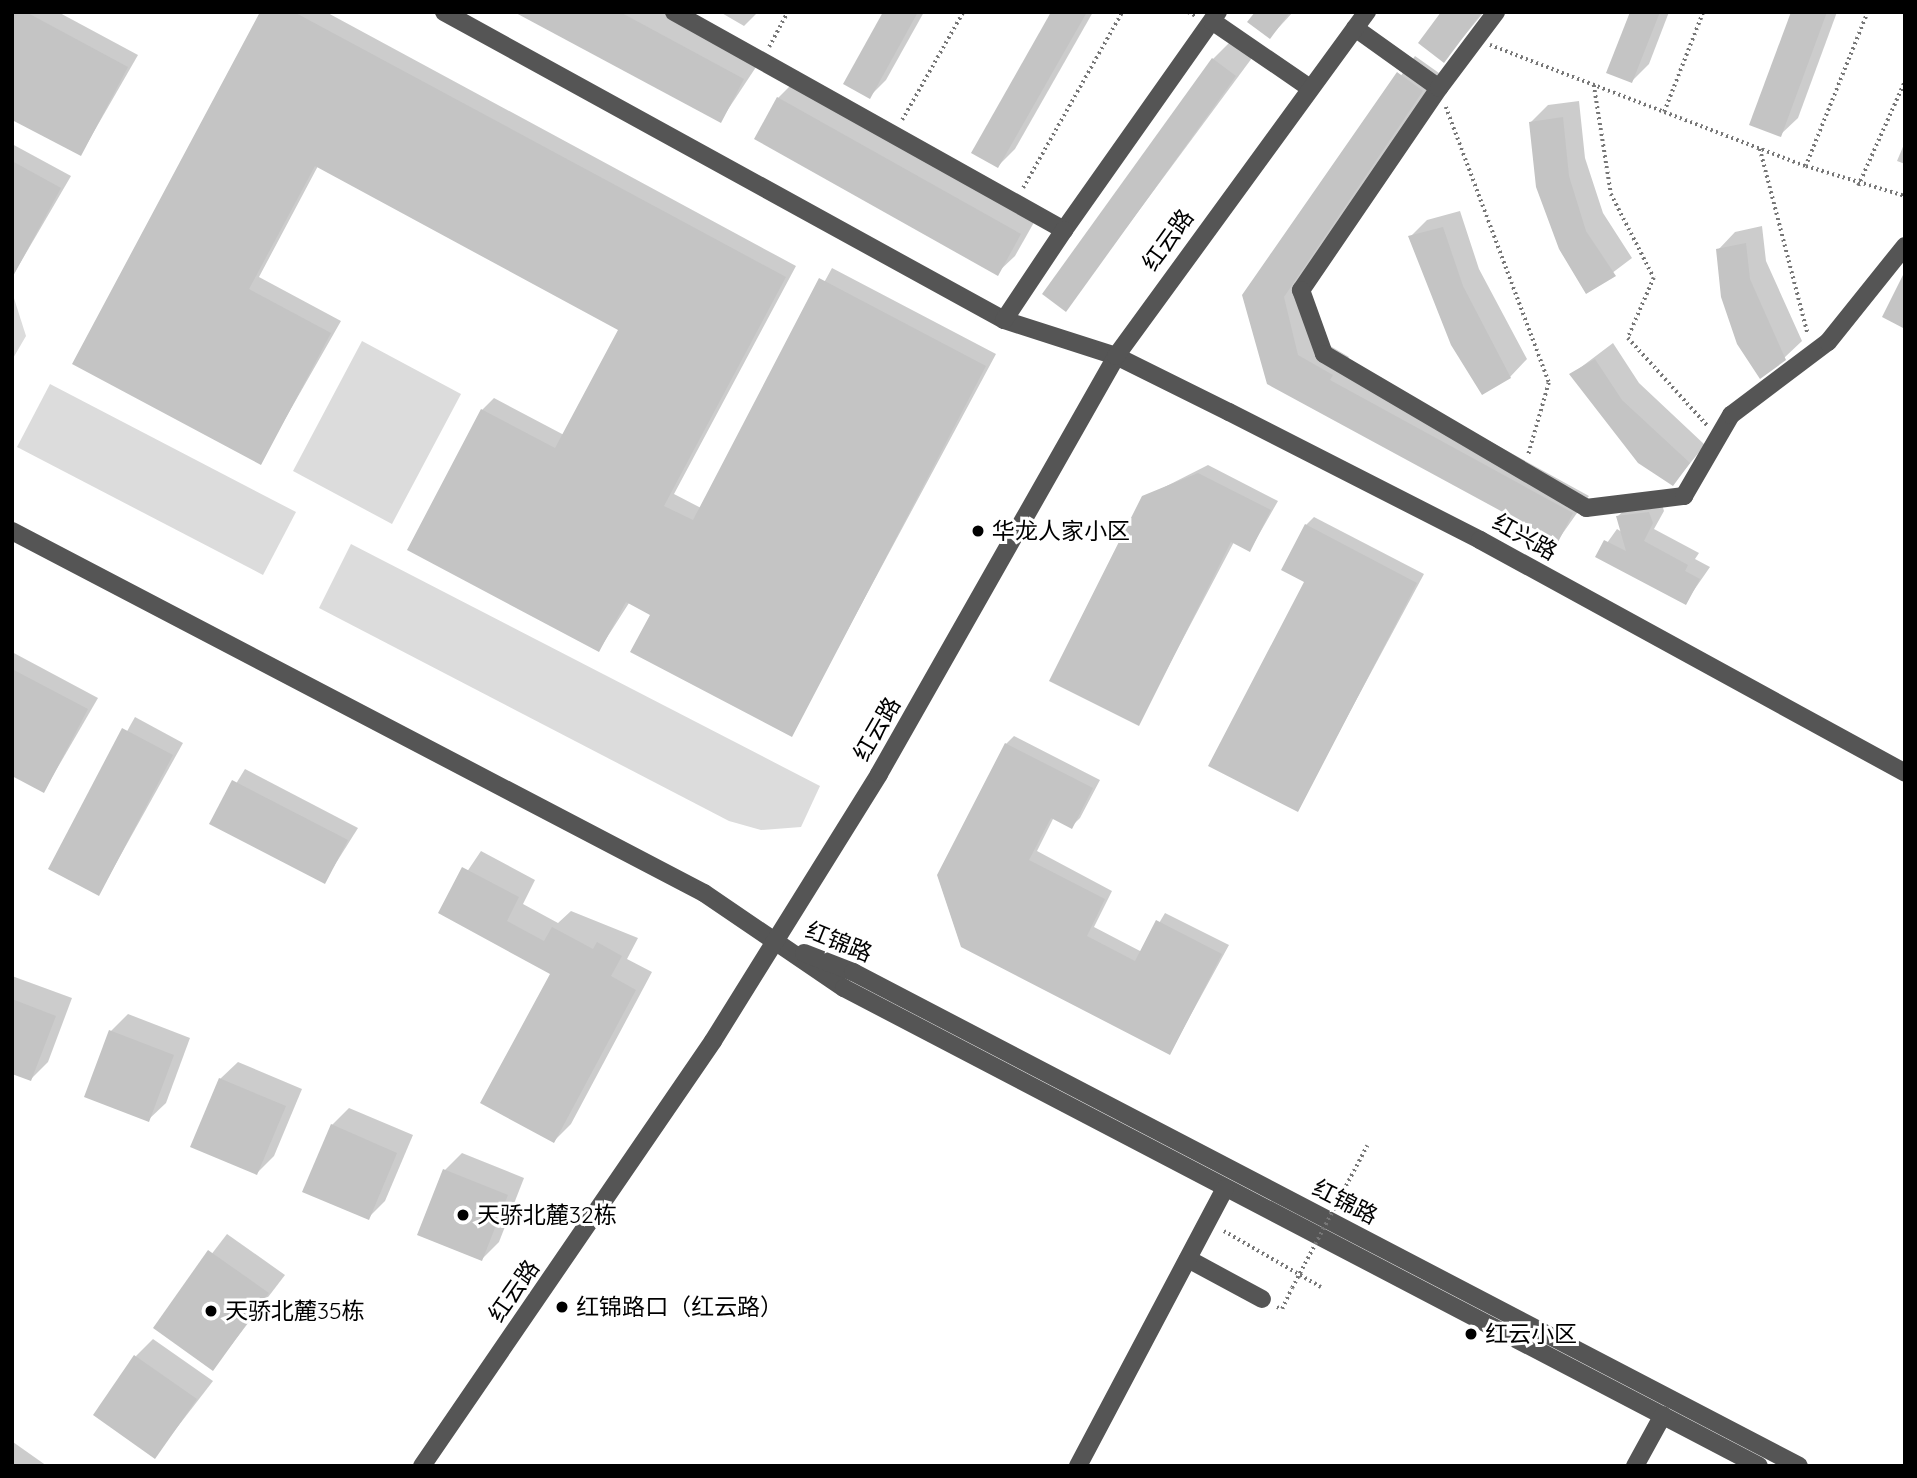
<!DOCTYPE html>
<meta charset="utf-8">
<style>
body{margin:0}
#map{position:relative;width:1917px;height:1478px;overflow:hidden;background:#fff;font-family:Quicksand,"Noto Sans SC",sans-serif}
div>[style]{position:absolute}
.green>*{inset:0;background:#dcdcdc}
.shadow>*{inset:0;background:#0003}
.building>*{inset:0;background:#c4c4c4}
.path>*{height:3.5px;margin-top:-1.75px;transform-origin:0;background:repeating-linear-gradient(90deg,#777 0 2px,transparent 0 5.5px)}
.minor>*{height:18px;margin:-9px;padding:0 9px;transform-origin:9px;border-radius:9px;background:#555}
.path-bridge>*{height:3.5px;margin-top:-1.75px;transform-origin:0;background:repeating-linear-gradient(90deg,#777 0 2px,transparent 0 5.5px)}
.dots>*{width:19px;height:19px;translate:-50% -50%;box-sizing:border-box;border:4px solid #fff;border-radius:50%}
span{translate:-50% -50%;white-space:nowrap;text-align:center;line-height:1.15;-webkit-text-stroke:6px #fff;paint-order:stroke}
.street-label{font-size:23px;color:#000}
.poi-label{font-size:23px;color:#000}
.left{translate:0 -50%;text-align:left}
.frame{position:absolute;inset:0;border:14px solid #000;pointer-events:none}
</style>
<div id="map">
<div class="green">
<i style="clip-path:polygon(12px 292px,26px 336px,12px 360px)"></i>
<i style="clip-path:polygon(362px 341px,461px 394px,392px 524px,293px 471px)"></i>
<i style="clip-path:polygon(50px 384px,296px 512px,263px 575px,17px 447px)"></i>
<i style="clip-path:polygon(351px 544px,820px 786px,801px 827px,761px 830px,729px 821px,319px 608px)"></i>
</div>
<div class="shadow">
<i style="clip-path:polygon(12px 12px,58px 12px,138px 55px,81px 154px)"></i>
<i style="clip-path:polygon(262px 12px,326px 12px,796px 266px,674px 494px,701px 508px,832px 268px,996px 354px,791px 735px,652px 615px,629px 603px,599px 650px,482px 410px,494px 398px,564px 435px,621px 329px,318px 166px,259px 277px,341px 321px,260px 463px,75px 363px)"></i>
<i style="clip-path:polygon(518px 12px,668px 12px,760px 61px,721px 120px)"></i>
<i style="clip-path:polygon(720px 12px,758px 12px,744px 26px)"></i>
<i style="clip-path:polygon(885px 12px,924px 12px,886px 80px,869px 97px)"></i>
<i style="clip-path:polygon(1053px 12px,1093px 12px,1015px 149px,998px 166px)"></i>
<i style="clip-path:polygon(1257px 12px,1293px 12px,1270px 37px)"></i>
<i style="clip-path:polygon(1443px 12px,1484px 12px,1444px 60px)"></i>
<i style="clip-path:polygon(1632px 12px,1669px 12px,1649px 64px,1632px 81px)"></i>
<i style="clip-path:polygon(1793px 12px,1837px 12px,1798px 118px,1780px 135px)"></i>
<i style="clip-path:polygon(1230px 42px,1252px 58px,1066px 309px,1213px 59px)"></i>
<i style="clip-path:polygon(1415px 56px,1439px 73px,1300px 278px,1315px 337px,1349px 357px,1346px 362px,1589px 496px,1558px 540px,1268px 383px,1244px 295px)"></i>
<i style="clip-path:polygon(795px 81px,1037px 217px,1015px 256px,997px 273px,778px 98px)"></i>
<i style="clip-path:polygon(1579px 101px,1585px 158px,1603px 213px,1632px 258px,1587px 292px,1531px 122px,1548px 105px)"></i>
<i style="clip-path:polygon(1905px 142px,1905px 164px,1897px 161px)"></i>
<i style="clip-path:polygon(12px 144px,71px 176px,12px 277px)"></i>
<i style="clip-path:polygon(1460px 211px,1479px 269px,1527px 359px,1510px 377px,1410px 237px,1427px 220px)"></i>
<i style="clip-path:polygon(1762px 226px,1766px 261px,1802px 341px,1784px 358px,1718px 250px,1735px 232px)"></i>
<i style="clip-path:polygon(1613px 343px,1639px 383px,1705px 445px,1673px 484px,1572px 374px)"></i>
<i style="clip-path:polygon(1208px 465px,1278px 501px,1250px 550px,1234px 542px,1138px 724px,1143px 498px)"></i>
<i style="clip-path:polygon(1661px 501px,1664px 511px,1654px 529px,1699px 553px,1695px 559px,1710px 567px,1685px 603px,1597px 557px,1617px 529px,1622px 532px,1618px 516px,1630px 505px)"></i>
<i style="clip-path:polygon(1314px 517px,1424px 574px,1297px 810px,1306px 525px)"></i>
<i style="clip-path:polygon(12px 652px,98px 698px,44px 791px,12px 774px)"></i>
<i style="clip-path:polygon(135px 717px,183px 743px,99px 894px,50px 869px)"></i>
<i style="clip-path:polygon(1014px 736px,1100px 780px,1080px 818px,1072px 826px,1054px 817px,1037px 851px,1112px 891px,1094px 927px,1142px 952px,1165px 913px,1229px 945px,1170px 1053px,963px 946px,1006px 744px)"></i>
<i style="clip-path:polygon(245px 769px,358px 828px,324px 882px,212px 823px)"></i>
<i style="clip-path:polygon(481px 851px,535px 880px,523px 904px,558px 923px,571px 911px,638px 938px,627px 959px,652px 972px,571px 1124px,554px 1141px,552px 973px,440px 912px)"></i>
<i style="clip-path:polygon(12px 976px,72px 998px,48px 1062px,31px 1079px,12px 1072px)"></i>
<i style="clip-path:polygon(128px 1014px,190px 1038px,166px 1103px,148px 1120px,111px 1031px)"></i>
<i style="clip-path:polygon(238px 1062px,302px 1089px,274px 1156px,257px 1173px,220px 1079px)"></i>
<i style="clip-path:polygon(349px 1108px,413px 1135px,385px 1201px,368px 1218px,332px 1125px)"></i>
<i style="clip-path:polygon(462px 1153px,524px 1178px,499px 1242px,482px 1259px,445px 1170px)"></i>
<i style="clip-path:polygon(227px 1234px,285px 1275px,213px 1369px,155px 1328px)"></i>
<i style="clip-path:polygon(153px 1339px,213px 1381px,155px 1456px,136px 1356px)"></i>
<i style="clip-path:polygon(13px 1442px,47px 1466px,12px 1466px)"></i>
</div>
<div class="building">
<i style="clip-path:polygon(12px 12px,26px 12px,128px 67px,81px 156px,12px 120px)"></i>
<i style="clip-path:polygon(260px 12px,294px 12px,786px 277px,664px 506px,693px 520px,819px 278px,986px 366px,792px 737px,630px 652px,650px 615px,626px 602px,599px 652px,407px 550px,481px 409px,555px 448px,618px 330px,315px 166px,249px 289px,331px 333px,261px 465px,72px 364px)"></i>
<i style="clip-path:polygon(514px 12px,620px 12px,744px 79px,721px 123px)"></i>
<i style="clip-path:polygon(883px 12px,918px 12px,870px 99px,843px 84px)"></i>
<i style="clip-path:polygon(1051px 12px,1087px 12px,998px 168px,971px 153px)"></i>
<i style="clip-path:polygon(1255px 12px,1290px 12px,1270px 39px,1247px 22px)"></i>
<i style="clip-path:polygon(1441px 12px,1482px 12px,1444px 63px,1418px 43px)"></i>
<i style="clip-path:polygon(1630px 12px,1660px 12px,1632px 83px,1606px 73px)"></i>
<i style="clip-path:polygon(1791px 12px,1827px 12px,1781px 137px,1749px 125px)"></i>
<i style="clip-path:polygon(1212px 58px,1236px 76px,1066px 312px,1042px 294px)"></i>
<i style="clip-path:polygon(1397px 72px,1423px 91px,1284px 297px,1298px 355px,1333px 375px,1330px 380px,1573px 513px,1558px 542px,1267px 384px,1242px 295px)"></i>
<i style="clip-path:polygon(777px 97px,1021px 234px,998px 276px,754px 139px)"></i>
<i style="clip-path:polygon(1563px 117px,1569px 176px,1586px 231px,1616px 276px,1586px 294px,1559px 249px,1536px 187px,1529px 122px)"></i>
<i style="clip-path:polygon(12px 161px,61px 188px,12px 278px)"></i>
<i style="clip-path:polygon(1443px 227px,1463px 286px,1511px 378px,1482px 395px,1451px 345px,1408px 236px)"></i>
<i style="clip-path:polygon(1746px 243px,1750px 279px,1786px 360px,1760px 379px,1737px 344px,1721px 297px,1716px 249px)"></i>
<i style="clip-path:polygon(1905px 271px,1905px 329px,1882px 317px)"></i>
<i style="clip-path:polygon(1595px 359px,1622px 400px,1690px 463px,1673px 486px,1638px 463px,1569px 374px)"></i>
<i style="clip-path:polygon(1198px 473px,1271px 510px,1250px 552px,1231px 542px,1139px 726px,1049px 681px,1142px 496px)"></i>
<i style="clip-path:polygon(1649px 512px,1653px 523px,1644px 541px,1688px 565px,1685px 571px,1700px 579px,1686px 605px,1595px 557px,1604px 540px,1626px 551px,1616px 516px)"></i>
<i style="clip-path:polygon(1305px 524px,1417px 583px,1298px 812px,1208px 766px,1304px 582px,1281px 570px)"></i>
<i style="clip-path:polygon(12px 669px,88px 709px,44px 793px,12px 776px)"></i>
<i style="clip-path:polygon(122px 728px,173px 755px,99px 896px,48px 869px)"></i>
<i style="clip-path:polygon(1005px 743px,1093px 788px,1072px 829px,1051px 818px,1029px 860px,1105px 899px,1087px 936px,1135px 961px,1156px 920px,1222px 954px,1170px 1055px,961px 947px,937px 875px)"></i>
<i style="clip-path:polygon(232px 780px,348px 840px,325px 884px,209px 824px)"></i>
<i style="clip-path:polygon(462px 867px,519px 897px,507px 921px,544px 941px,552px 927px,593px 949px,597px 942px,622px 956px,611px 976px,636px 990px,554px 1143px,480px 1103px,550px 974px,438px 913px)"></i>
<i style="clip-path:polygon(12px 999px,56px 1016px,31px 1081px,12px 1074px)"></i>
<i style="clip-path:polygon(109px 1030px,174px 1055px,149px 1122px,84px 1097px)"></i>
<i style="clip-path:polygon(219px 1078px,286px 1106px,257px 1175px,190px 1147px)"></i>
<i style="clip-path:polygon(331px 1124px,397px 1153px,369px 1220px,302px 1192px)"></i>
<i style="clip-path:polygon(443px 1169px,508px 1195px,482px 1261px,417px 1235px)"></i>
<i style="clip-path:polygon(208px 1250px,269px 1293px,213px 1371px,153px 1328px)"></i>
<i style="clip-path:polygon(134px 1355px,197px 1399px,155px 1459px,93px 1415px)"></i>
</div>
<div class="path">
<i style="left:1188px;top:12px;width:9px;rotate:27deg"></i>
<i style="left:1868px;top:12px;width:166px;rotate:111.9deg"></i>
<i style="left:1806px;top:166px;width:103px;rotate:16.9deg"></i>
<i style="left:1490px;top:45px;width:338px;rotate:21deg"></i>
<i style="left:769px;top:47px;width:40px;rotate:-62deg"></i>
<i style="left:1594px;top:85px;width:110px;rotate:81.1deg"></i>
<i style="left:1611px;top:194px;width:94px;rotate:62.9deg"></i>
<i style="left:1654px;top:278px;width:65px;rotate:113.4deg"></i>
<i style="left:1628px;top:338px;width:118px;rotate:47.8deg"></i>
<i style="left:1446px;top:107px;width:295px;rotate:69.5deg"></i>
<i style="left:1549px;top:383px;width:76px;rotate:106deg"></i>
<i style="left:1664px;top:112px;width:107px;rotate:-68.7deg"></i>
<i style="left:902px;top:120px;width:124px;rotate:-60.5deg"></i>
<i style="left:1760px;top:149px;width:191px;rotate:75.5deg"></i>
<i style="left:1858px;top:186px;width:115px;rotate:-65.9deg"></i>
<i style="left:1023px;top:188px;width:202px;rotate:-60.6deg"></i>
<i style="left:1224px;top:1231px;width:112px;rotate:30deg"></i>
<i style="left:1277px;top:1307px;width:5px;rotate:22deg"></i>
<i style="left:1282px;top:1309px;width:23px;rotate:-65deg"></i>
</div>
<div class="minor">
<i style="left:444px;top:12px;width:639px;rotate:28.81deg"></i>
<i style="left:1004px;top:320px;width:118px;rotate:17.8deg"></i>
<i style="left:1116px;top:356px;width:126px;rotate:26.4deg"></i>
<i style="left:1229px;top:412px;width:282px;rotate:27deg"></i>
<i style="left:1480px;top:540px;width:485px;rotate:28.7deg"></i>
<i style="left:674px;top:12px;width:447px;rotate:29.2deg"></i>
<i style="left:1064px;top:230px;width:267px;rotate:-54.8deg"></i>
<i style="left:1212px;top:21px;width:119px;rotate:34.4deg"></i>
<i style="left:1355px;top:28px;width:103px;rotate:35.5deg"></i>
<i style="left:1439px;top:88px;width:245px;rotate:124.3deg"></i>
<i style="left:1301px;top:290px;width:68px;rotate:70.2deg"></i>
<i style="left:1324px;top:354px;width:304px;rotate:30.4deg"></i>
<i style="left:1586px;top:508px;width:99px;rotate:-7deg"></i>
<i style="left:1684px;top:496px;width:94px;rotate:-59.9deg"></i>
<i style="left:1731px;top:415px;width:121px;rotate:-37deg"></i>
<i style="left:1828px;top:342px;width:123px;rotate:-51.3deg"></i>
<i style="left:1439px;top:88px;width:95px;rotate:-53.1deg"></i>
<i style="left:1004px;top:320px;width:108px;rotate:-56.3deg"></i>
<i style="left:12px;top:531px;width:781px;rotate:27.62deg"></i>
<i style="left:704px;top:893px;width:169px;rotate:34.2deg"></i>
<i style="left:844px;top:988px;width:1032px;rotate:27.58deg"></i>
<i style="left:804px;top:953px;width:53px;rotate:21.2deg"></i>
<i style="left:853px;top:972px;width:1067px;rotate:27.57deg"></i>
<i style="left:1188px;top:1259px;width:84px;rotate:28.4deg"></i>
<i style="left:422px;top:1466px;width:515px;rotate:-55.6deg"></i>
<i style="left:713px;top:1041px;width:314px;rotate:-58.1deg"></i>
<i style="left:879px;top:774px;width:481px;rotate:-60.4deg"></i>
<i style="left:1116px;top:356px;width:426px;rotate:-53.9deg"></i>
<i style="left:1078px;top:1466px;width:314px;rotate:-62.1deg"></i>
<i style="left:1635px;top:1466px;width:58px;rotate:-61.2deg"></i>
</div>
<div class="path-bridge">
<i style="left:1292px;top:1288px;width:161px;rotate:-62.2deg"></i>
</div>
<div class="dots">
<i style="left:978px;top:531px;background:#000"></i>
<i style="left:463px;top:1215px;background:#000"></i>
<i style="left:562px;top:1307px;background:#000"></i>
<i style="left:211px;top:1311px;background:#000"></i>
<i style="left:1471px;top:1334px;background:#000"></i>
</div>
<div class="street-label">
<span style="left:1168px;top:240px;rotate:-54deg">红云路</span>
<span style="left:1525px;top:537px;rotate:29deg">红兴路</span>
<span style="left:877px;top:729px;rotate:-60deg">红云路</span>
<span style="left:839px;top:942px;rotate:22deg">红锦路</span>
<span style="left:1345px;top:1202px;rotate:27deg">红锦路</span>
<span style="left:514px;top:1291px;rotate:-55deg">红云路</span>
</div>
<div class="poi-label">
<span class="left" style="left:992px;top:531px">华龙人家小区</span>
<span class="left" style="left:477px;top:1215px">天骄北麓32栋</span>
<span class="left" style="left:576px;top:1307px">红锦路口（红云路）</span>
<span class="left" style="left:225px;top:1311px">天骄北麓35栋</span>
<span class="left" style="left:1485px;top:1334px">红云小区</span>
</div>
<div class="frame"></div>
</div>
